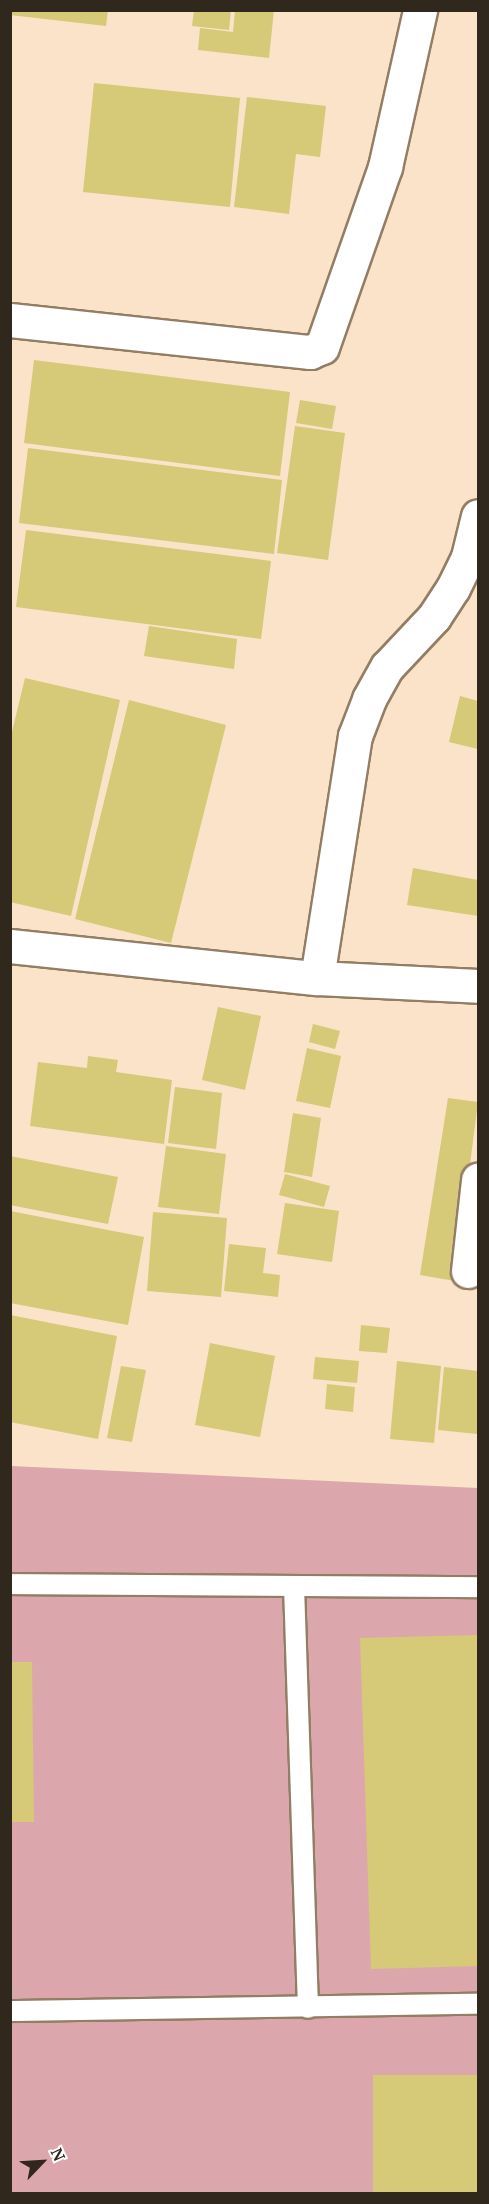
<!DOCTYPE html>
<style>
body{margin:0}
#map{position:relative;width:489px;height:2204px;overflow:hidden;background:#fae3c8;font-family:"PT Serif",serif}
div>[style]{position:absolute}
.green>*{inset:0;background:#dca7ac}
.building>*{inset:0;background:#d6c978}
.roads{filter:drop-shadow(2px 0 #927d65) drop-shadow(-2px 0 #927d65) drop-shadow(0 2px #927d65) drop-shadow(0 -2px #927d65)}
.service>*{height:20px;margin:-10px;padding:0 10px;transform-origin:10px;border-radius:10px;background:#fff}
.minor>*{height:33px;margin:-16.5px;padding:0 16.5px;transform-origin:16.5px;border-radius:16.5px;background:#fff}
span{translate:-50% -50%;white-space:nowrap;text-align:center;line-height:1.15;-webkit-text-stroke:4.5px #fff;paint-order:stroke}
.frame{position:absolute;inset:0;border:12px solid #30271d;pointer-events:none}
.north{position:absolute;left:12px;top:2132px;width:60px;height:60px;-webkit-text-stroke:4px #fff;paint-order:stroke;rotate:65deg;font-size:16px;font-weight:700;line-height:24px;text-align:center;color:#30271d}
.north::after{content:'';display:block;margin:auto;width:21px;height:27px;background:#30271d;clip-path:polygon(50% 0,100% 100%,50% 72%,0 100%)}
</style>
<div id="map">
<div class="green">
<i style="clip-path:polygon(11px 1466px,478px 1488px,478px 2193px,11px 2194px)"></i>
</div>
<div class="building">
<i style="clip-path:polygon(10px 10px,108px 10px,106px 26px,10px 15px)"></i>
<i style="clip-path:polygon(194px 10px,231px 10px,229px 30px,192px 26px)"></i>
<i style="clip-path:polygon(235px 10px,274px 10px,269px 58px,198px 50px,200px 28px,233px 32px)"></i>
<i style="clip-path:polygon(94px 83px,240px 98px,230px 207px,83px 192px)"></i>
<i style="clip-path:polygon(247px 97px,326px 106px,320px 157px,296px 154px,289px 214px,234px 207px)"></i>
<i style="clip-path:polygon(34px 360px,290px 392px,280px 476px,24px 443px)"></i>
<i style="clip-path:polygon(300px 400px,336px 406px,332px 429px,296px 423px)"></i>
<i style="clip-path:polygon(295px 426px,345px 433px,328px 560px,277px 553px)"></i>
<i style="clip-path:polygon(28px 448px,282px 480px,274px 554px,19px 523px)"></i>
<i style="clip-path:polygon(26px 530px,271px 561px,261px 639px,16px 607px)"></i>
<i style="clip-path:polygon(149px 626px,237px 639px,234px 669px,144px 656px)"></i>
<i style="clip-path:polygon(25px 678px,120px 700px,71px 916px,10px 902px,10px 740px)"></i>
<i style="clip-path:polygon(460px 696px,478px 701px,478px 749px,449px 742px)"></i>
<i style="clip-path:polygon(129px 700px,226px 725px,171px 943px,75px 919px)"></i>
<i style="clip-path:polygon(413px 868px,478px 880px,478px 916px,407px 905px)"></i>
<i style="clip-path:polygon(218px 1007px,261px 1016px,245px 1090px,202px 1080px)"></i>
<i style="clip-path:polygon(313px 1024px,340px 1031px,335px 1049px,309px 1042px)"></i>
<i style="clip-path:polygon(307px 1048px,341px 1056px,330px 1108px,296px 1101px)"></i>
<i style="clip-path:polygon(88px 1056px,118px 1060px,116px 1072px,172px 1080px,164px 1144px,30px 1126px,38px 1062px,87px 1068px)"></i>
<i style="clip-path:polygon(175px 1087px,222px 1093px,216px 1149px,168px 1143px)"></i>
<i style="clip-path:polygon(448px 1098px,478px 1102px,455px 1281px,420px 1275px)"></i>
<i style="clip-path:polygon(293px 1113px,321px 1118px,312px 1177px,284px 1172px)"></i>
<i style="clip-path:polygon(166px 1146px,226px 1154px,219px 1214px,158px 1207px)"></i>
<i style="clip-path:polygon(10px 1156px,118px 1177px,108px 1224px,10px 1205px)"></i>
<i style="clip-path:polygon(285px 1174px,330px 1186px,324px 1207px,279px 1195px)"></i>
<i style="clip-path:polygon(285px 1203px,339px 1211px,332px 1262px,277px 1254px)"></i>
<i style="clip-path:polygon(10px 1211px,144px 1237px,128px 1325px,10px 1303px)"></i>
<i style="clip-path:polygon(153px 1212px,227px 1218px,221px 1297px,147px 1291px)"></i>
<i style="clip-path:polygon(229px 1244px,266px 1248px,263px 1273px,280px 1275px,278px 1297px,224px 1291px)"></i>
<i style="clip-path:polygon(10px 1315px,117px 1336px,98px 1439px,10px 1422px)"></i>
<i style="clip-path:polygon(361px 1325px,390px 1328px,387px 1353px,359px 1351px)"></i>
<i style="clip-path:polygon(210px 1343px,275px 1356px,260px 1437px,195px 1425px)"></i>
<i style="clip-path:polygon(315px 1357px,359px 1361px,357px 1383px,313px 1379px)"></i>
<i style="clip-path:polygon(397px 1361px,441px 1366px,434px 1443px,390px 1439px)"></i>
<i style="clip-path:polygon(121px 1366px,146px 1370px,132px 1442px,107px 1438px)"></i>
<i style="clip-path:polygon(444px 1367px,478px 1371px,477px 1434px,438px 1430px)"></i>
<i style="clip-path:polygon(327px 1384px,355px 1387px,353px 1412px,325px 1409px)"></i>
<i style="clip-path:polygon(478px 1635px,478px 1966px,371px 1969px,360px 1638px)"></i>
<i style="clip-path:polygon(10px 1662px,32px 1662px,34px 1822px,10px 1822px)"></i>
<i style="clip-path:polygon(373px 2075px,478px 2075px,478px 2194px,373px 2194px)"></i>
</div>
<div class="roads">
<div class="service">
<i style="left:10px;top:1584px;width:468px;rotate:0.4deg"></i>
<i style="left:294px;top:1586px;width:422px;rotate:88.1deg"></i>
<i style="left:10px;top:2011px;width:468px;rotate:-0.9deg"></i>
</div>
<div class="minor">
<i style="left:10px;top:320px;width:302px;rotate:6.1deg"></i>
<i style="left:310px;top:352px;width:13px;rotate:-23deg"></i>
<i style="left:322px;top:347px;width:191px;rotate:-70.7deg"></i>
<i style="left:385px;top:167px;width:161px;rotate:-77.4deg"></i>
<i style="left:10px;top:946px;width:309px;rotate:6deg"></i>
<i style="left:317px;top:978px;width:161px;rotate:2.8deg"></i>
<i style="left:317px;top:978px;width:245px;rotate:-81.1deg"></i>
<i style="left:355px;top:736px;width:40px;rotate:-69deg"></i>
<i style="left:369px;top:699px;width:37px;rotate:-61deg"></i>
<i style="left:387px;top:667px;width:69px;rotate:-46.8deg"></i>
<i style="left:434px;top:617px;width:35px;rotate:-57deg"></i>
<i style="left:453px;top:588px;width:34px;rotate:-64deg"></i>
<i style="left:468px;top:557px;width:42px;rotate:-76.3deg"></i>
<i style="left:468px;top:1271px;width:92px;rotate:-83.7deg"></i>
</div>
</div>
<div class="frame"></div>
<div class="north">N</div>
</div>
